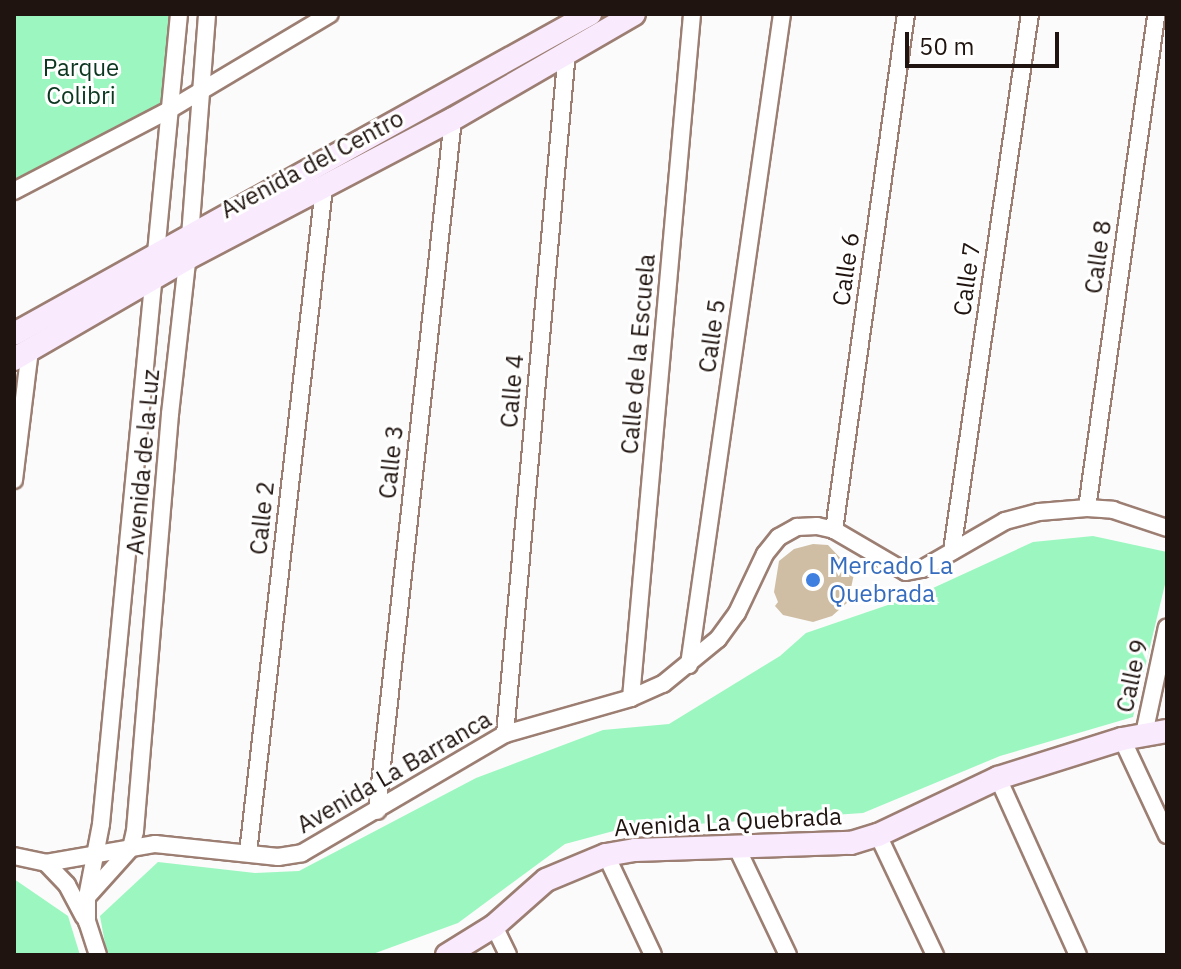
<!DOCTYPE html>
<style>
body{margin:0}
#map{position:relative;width:1181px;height:969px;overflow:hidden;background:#fbfbfb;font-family:"IBM Plex Sans",sans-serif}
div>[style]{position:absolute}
.green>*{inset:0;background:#9bf7bf}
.building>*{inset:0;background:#cfbea4}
.roads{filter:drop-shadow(2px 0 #9c7e72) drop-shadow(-2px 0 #9c7e72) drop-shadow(0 2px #9c7e72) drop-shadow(0 -2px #9c7e72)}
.street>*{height:16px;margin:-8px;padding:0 8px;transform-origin:8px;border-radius:8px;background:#fff}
.secondary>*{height:22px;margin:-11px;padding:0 11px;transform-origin:11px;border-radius:11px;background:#f9eafe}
.dots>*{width:22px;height:22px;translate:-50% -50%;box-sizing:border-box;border:4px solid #fff;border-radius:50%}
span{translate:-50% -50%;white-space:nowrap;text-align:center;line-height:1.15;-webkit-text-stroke:6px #fff;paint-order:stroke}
.park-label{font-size:24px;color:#0c3620}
.street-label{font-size:24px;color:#1f140f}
.shop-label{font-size:24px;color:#366cbe}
.left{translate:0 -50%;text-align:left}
.frame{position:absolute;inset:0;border:16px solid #1f140f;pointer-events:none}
.scale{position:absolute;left:905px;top:32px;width:154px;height:36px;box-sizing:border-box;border:4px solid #1f140f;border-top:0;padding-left:10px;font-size:24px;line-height:28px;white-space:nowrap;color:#1f140f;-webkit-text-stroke:6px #fff;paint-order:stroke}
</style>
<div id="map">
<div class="green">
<i style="clip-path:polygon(14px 14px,174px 14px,158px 118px,14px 186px)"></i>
<i style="clip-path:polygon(1093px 536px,1167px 552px,1167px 576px,1133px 717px,1000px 756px,863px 813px,621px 829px,565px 844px,458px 923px,370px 955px,109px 955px,106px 949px,100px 916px,158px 862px,255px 873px,299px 871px,476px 778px,603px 730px,669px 724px,780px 656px,806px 633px,920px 594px,1033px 542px)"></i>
<i style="clip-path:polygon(14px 879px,68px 916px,80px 955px,14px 955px)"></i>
</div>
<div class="building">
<i style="clip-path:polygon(813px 544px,828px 545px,845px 563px,857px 560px,848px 602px,832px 616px,813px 622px,783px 615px,775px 606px,778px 602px,774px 592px,779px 561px,794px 549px)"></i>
</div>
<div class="roads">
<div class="street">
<i style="left:14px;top:191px;width:175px;rotate:-27.6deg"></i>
<i style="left:169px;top:110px;width:187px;rotate:-30.8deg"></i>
<i style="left:14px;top:480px;width:131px;rotate:-83deg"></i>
<i style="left:1087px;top:508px;width:499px;rotate:-82deg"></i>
<i style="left:834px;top:530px;width:521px;rotate:-82.06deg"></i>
<i style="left:952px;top:551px;width:543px;rotate:-81.74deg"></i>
<i style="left:689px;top:665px;width:658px;rotate:-81.87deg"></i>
<i style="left:631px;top:698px;width:687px;rotate:-84.9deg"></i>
<i style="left:505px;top:734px;width:685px;rotate:-84.81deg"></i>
<i style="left:1144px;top:734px;width:109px;rotate:-77.9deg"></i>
<i style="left:1122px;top:739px;width:106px;rotate:64.9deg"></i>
<i style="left:998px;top:778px;width:194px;rotate:65.7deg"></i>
<i style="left:377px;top:811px;width:696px;rotate:-83.73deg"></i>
<i style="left:878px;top:835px;width:133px;rotate:64.6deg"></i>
<i style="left:736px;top:846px;width:121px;rotate:64.5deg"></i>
<i style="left:248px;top:853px;width:669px;rotate:-83.48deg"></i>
<i style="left:606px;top:855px;width:110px;rotate:64.8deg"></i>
<i style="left:14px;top:856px;width:33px;rotate:12deg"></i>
<i style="left:46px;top:863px;width:111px;rotate:-9.9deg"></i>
<i style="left:155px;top:844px;width:124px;rotate:6deg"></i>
<i style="left:278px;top:857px;width:24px;rotate:-9deg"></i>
<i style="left:302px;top:853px;width:235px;rotate:-30.4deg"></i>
<i style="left:505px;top:734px;width:131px;rotate:-15.9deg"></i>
<i style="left:631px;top:698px;width:35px;rotate:-24deg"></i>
<i style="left:663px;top:684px;width:71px;rotate:-39.3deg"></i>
<i style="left:718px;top:639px;width:32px;rotate:-54deg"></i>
<i style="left:737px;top:613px;width:65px;rotate:-64.6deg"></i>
<i style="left:765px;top:554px;width:22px;rotate:-51deg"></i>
<i style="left:779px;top:537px;width:21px;rotate:-29deg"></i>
<i style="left:797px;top:527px;width:20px;rotate:-3deg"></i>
<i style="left:817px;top:526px;width:17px;rotate:13deg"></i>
<i style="left:834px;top:530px;width:83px;rotate:30.3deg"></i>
<i style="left:906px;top:572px;width:16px;rotate:-11deg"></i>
<i style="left:922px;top:569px;width:96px;rotate:-30deg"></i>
<i style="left:1005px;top:521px;width:35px;rotate:-15deg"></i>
<i style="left:1039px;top:512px;width:48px;rotate:-4.8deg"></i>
<i style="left:1087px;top:508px;width:26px;rotate:4deg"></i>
<i style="left:1113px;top:510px;width:57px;rotate:18.4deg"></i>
<i style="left:46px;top:863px;width:30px;rotate:46deg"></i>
<i style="left:67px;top:885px;width:36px;rotate:62deg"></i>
<i style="left:88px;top:896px;width:64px;rotate:-48.1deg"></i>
<i style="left:131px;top:848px;width:17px;rotate:-77deg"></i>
<i style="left:135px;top:831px;width:418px;rotate:-85.2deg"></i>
<i style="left:170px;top:414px;width:179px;rotate:-83.6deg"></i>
<i style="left:190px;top:236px;width:223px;rotate:-85.6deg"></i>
<i style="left:494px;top:926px;width:32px;rotate:64deg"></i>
<i style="left:98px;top:955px;width:35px;rotate:-108deg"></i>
<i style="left:87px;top:922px;width:25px;rotate:-90deg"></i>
<i style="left:87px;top:897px;width:74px;rotate:-79.1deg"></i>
<i style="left:101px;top:824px;width:814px;rotate:-84.5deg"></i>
</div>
<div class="secondary">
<i style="left:14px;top:334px;width:659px;rotate:-29.05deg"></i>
<i style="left:14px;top:359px;width:201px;rotate:-30.1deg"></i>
<i style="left:188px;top:258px;width:299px;rotate:-27.7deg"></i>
<i style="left:453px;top:119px;width:209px;rotate:-30.1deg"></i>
<i style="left:447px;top:955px;width:55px;rotate:-31.7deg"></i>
<i style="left:494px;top:926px;width:69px;rotate:-41.5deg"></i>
<i style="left:546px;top:880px;width:65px;rotate:-22.6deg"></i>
<i style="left:606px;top:855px;width:29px;rotate:-10deg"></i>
<i style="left:635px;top:850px;width:216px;rotate:-1.9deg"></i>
<i style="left:851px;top:843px;width:28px;rotate:-17deg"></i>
<i style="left:878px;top:835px;width:133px;rotate:-25.4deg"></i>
<i style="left:998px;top:778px;width:130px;rotate:-17.5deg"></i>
<i style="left:1122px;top:739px;width:46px;rotate:-10.1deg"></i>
</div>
</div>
<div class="dots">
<i style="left:813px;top:580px;background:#3f7fe0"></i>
</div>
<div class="park-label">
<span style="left:81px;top:82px">Parque<br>Colibri</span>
</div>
<div class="street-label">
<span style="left:312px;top:164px;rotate:-28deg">Avenida del Centro</span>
<span style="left:1098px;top:257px;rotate:-82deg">Calle 8</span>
<span style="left:846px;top:269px;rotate:-82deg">Calle 6</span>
<span style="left:967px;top:279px;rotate:-82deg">Calle 7</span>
<span style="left:712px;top:336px;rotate:-82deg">Calle 5</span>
<span style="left:638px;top:354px;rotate:-85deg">Calle de la Escuela</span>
<span style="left:512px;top:391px;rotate:-85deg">Calle 4</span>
<span style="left:143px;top:462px;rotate:-85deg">Avenida de la Luz</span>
<span style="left:391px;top:462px;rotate:-84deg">Calle 3</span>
<span style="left:262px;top:518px;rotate:-84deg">Calle 2</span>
<span style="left:1132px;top:676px;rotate:-78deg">Calle 9</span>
<span style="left:394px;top:772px;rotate:-30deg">Avenida La Barranca</span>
<span style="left:728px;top:822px;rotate:-3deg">Avenida La Quebrada</span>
</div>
<div class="shop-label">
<span class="left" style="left:829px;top:580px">Mercado La<br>Quebrada</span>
</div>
<div class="frame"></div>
<div class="scale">50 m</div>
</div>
